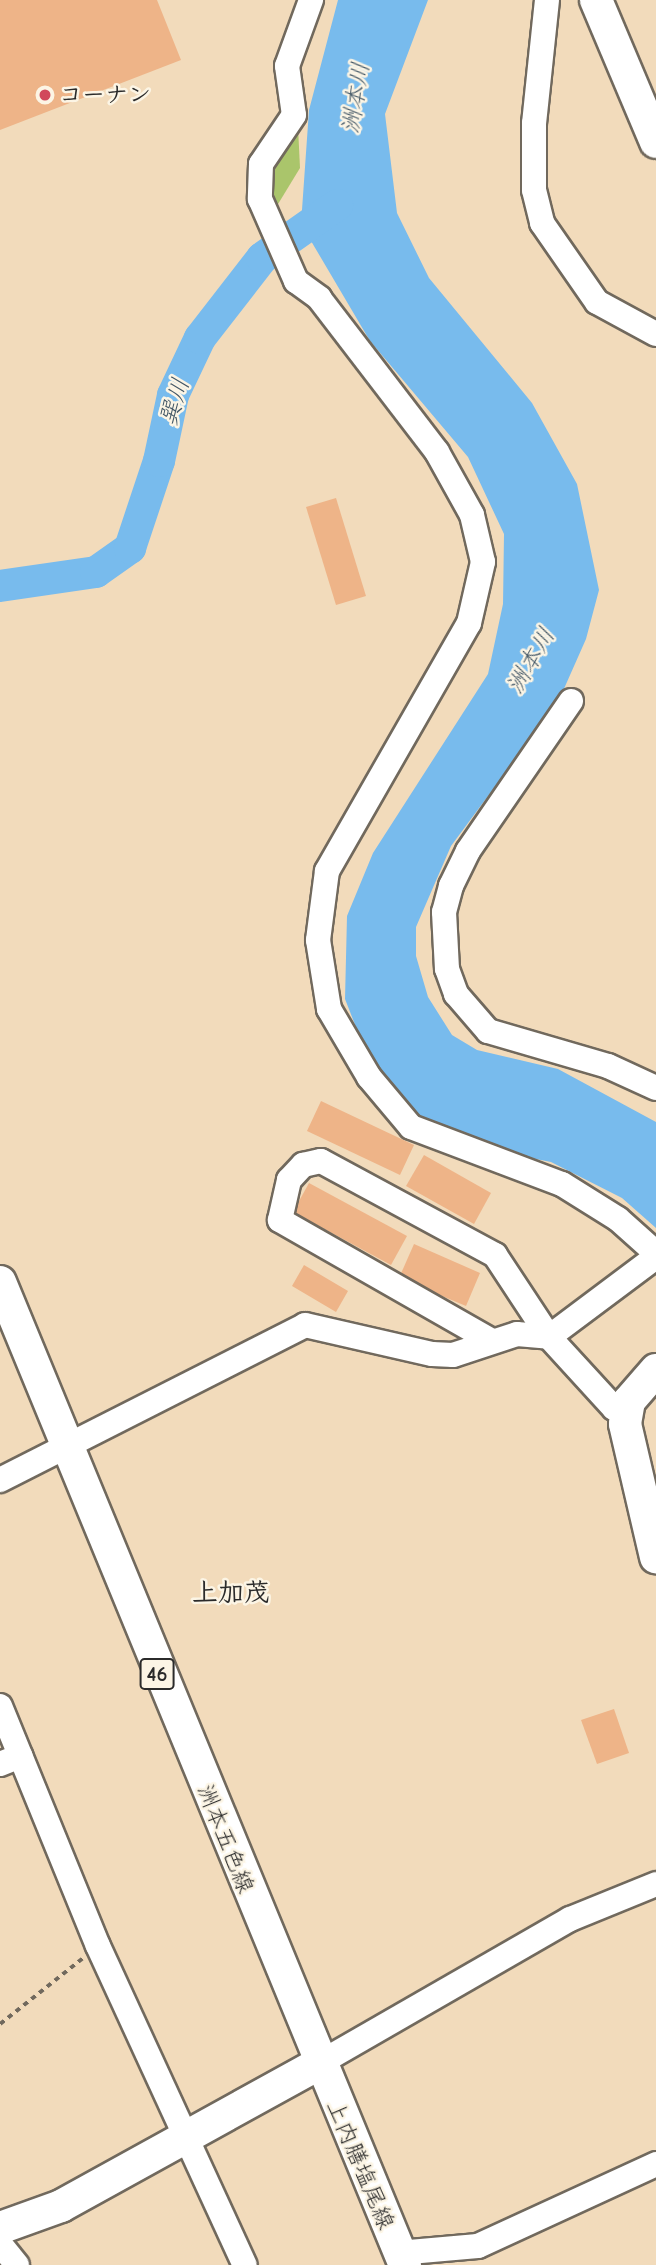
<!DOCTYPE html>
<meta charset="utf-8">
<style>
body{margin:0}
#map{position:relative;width:656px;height:2265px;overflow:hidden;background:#f2dbbb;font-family:"Comic Neue","Klee One",sans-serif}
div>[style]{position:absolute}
.green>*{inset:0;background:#aac56b}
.water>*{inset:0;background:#78bbed}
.river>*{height:32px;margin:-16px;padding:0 16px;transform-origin:16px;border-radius:16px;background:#78bbed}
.building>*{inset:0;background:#eeb488}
.path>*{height:3.5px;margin-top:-1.75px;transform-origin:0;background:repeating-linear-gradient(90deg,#71695d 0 5px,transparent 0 10px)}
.roads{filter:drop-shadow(2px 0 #71695d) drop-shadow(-2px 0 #71695d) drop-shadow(0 2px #71695d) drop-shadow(0 -2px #71695d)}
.minor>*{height:24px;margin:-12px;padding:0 12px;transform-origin:12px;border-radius:12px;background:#fff}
.major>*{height:32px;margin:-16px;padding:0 16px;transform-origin:16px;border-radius:16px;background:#fff}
.dots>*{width:19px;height:19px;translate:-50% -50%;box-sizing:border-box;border:4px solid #fcf5e5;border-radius:50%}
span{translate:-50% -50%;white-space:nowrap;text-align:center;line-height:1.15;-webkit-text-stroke:5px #fcf5e5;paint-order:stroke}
.shield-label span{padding:2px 5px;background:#fcf5e5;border:2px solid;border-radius:5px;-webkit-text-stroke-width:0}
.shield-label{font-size:21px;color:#2b2b2b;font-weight:700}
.poi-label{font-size:23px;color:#2b2b2b;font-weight:700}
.left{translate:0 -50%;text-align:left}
.street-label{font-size:23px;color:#2b2b2b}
.water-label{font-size:24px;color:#425665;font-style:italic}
.quarter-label{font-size:26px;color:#2b2b2b;font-weight:700}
</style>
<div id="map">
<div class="green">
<i style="clip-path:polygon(298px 127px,300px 168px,275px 209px,268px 168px)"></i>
</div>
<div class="water">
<i style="clip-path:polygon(338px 0,428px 0,385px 114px,397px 213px,429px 278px,532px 403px,577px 484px,599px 590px,586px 639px,559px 700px,451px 846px,416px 927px,416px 956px,428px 997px,452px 1035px,477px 1050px,558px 1069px,656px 1122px,656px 1228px,622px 1198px,551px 1162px,506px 1153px,426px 1122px,398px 1098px,368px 1058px,345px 999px,347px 916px,373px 853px,488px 674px,503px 604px,504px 534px,468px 457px,370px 341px,301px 224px,309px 110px)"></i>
</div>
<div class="river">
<i style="left:0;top:586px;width:97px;rotate:-8.3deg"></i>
<i style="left:96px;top:572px;width:42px;rotate:-35.2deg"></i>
<i style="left:130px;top:548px;width:92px;rotate:-71.6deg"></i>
<i style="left:159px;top:461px;width:67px;rotate:-78deg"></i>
<i style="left:173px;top:395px;width:63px;rotate:-64.7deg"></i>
<i style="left:200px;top:338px;width:101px;rotate:-52.2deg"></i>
<i style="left:262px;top:258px;width:92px;rotate:-35.2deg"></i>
</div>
<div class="building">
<i style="clip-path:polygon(0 0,157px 0,181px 60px,0 130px)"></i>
<i style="clip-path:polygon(336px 498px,366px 596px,336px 605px,306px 507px)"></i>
<i style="clip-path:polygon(321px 1101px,414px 1145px,400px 1175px,307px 1131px)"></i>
<i style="clip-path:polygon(424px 1155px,491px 1193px,474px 1224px,406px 1186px)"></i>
<i style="clip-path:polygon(309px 1183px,407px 1236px,391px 1265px,293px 1212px)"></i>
<i style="clip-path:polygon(414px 1244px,480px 1273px,466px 1306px,399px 1278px)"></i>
<i style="clip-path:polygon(304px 1265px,348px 1291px,336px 1312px,292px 1286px)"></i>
<i style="clip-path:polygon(614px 1709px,629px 1753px,597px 1764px,581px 1720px)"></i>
</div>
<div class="path">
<i style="left:0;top:2024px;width:106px;rotate:-38.5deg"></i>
</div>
<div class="roads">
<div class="minor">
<i style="left:311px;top:0;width:70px;rotate:110deg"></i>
<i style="left:287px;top:66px;width:49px;rotate:81.9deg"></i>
<i style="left:294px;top:115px;width:59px;rotate:124deg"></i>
<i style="left:261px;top:164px;width:35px;rotate:92deg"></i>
<i style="left:260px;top:199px;width:90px;rotate:66.3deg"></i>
<i style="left:296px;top:281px;width:29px;rotate:36deg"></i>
<i style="left:319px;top:298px;width:194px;rotate:52.5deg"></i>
<i style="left:437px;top:452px;width:72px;rotate:60.9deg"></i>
<i style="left:472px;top:515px;width:48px;rotate:76.8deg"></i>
<i style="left:483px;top:562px;width:63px;rotate:102.9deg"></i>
<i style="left:469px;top:623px;width:286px;rotate:119.8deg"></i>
<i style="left:327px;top:871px;width:70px;rotate:97.4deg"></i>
<i style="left:318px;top:940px;width:70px;rotate:80.9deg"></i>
<i style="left:329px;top:1009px;width:79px;rotate:59.5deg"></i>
<i style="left:369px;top:1077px;width:65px;rotate:50deg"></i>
<i style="left:411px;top:1127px;width:161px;rotate:20.7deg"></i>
<i style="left:562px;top:1184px;width:66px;rotate:32deg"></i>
<i style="left:618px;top:1219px;width:51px;rotate:41.8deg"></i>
<i style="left:547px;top:0;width:124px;rotate:96deg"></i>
<i style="left:534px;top:123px;width:67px;rotate:90deg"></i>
<i style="left:534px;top:190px;width:34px;rotate:76deg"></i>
<i style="left:542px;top:223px;width:96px;rotate:55.2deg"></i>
<i style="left:597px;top:302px;width:67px;rotate:28.5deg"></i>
<i style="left:571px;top:701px;width:182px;rotate:124.5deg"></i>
<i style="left:468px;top:851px;width:39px;rotate:116deg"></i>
<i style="left:451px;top:886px;width:27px;rotate:105deg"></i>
<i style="left:444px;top:912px;width:57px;rotate:87deg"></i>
<i style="left:447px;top:969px;width:27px;rotate:70deg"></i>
<i style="left:456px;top:994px;width:49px;rotate:49.1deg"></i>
<i style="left:488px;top:1031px;width:125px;rotate:16.3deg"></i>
<i style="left:608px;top:1066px;width:53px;rotate:24.6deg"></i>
<i style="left:490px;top:1340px;width:242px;rotate:-150.3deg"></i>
<i style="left:280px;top:1220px;width:41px;rotate:-77.3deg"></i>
<i style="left:289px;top:1180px;width:21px;rotate:-47deg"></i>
<i style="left:303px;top:1165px;width:18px;rotate:-13deg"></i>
<i style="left:321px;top:1161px;width:198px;rotate:28.4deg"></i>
<i style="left:495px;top:1255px;width:98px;rotate:56.6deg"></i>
<i style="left:549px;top:1337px;width:134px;rotate:-36.8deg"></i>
<i style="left:0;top:1480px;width:342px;rotate:-26.9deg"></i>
<i style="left:305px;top:1325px;width:130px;rotate:12.9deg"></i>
<i style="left:432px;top:1354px;width:21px;rotate:3deg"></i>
<i style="left:453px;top:1355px;width:67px;rotate:-18.2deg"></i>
<i style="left:517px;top:1334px;width:32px;rotate:5deg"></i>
<i style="left:549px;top:1337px;width:96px;rotate:47.5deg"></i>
<i style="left:614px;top:1408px;width:13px;rotate:18deg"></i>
<i style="left:0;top:1706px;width:259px;rotate:67.8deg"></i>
<i style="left:98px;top:1946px;width:351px;rotate:65.3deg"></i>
<i style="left:0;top:1764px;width:22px;rotate:-22deg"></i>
<i style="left:318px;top:2064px;width:291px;rotate:-29.9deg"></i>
<i style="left:570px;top:1919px;width:93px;rotate:-22.1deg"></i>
<i style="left:0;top:2244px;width:27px;rotate:51deg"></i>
<i style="left:398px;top:2253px;width:80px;rotate:-5deg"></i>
<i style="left:478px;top:2246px;width:196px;rotate:-24.7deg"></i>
</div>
<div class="major">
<i style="left:596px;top:0;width:154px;rotate:67.1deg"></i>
<i style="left:0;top:1282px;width:1063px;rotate:67.61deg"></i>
<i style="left:656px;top:1370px;width:41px;rotate:131.1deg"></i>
<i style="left:629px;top:1401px;width:23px;rotate:100deg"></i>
<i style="left:625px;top:1424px;width:137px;rotate:76.9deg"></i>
<i style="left:0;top:2228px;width:65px;rotate:-19.8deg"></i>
<i style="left:61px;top:2206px;width:294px;rotate:-28.9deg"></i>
</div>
</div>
<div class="dots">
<i style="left:45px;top:95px;background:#d1495b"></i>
</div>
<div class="shield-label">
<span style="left:157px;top:1674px">46</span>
</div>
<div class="poi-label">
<span class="left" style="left:59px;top:95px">コーナン</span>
</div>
<div class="street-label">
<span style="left:225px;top:1839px;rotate:68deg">洲本五色線</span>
<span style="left:360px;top:2165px;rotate:67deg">上内膳塩尾線</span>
</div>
<div class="water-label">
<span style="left:356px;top:98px;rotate:-81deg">洲本川</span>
<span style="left:175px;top:402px;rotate:-73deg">巽川</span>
<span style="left:531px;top:661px;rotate:-60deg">洲本川</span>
</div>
<div class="quarter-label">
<span style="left:231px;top:1594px">上加茂</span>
</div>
</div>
